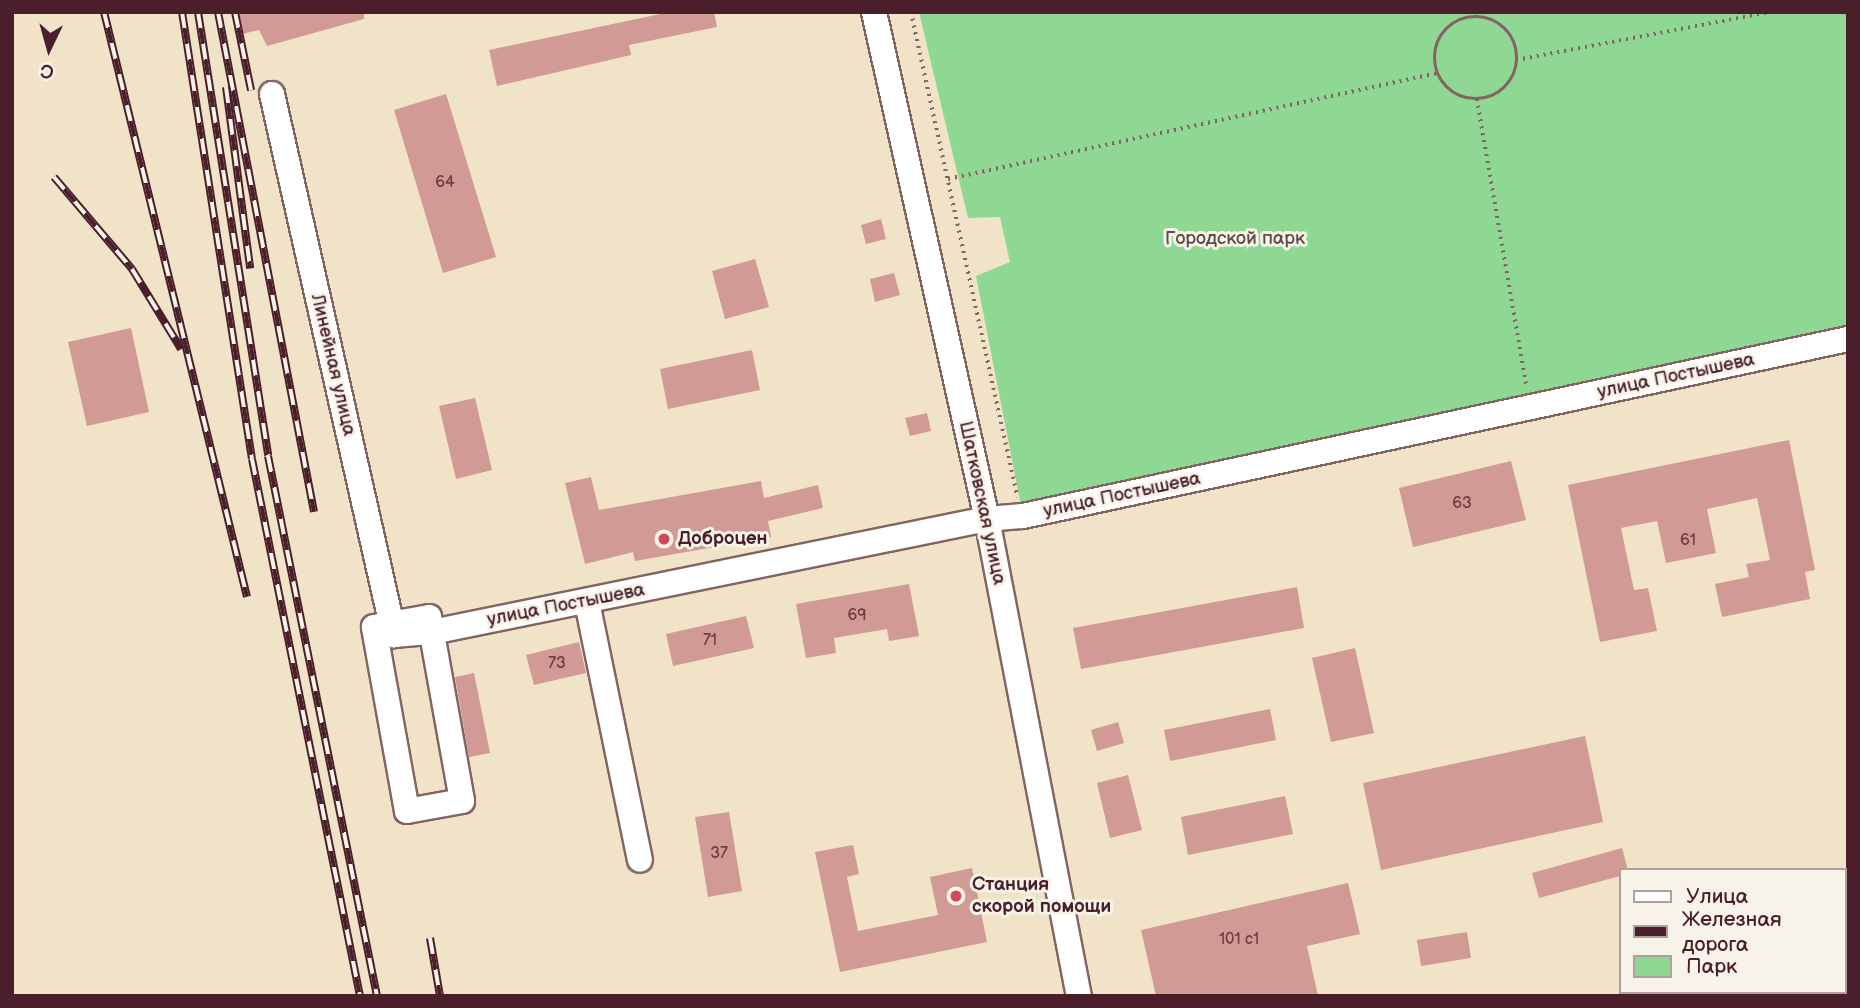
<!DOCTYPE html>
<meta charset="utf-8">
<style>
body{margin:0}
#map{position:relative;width:1860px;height:1008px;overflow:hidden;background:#f0e3c8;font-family:"Balsamiq Sans",sans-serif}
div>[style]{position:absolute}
.green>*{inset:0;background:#8fd893}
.building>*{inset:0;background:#d19a94}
.path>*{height:3.5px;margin-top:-1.75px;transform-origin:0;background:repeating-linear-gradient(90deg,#846462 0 2px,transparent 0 7px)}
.path>.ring{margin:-1.75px;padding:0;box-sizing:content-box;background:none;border:3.5px solid #846462;border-radius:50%}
.roads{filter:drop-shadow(2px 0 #846462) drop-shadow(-2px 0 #846462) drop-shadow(0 2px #846462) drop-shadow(0 -2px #846462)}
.minor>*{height:24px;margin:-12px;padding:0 12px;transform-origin:12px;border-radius:12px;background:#fff}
.rail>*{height:8px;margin-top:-4px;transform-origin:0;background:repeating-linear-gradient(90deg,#f7f3e8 0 16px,#4a1f2b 0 32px);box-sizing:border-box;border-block:2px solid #4a1f2b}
.dots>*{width:19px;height:19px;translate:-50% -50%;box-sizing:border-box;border:4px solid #f7f3e8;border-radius:50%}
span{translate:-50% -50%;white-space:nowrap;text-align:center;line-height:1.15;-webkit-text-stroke:6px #f7f3e8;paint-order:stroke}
.number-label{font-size:16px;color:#6c3e45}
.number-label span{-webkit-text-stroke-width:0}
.park-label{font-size:19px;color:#5b4d45}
.street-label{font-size:19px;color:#4a1f2b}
.poi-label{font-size:19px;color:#4a1f2b;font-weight:700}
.left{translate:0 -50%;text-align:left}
.frame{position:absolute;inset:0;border:14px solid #4a1f2b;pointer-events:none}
.legend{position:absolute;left:1619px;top:868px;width:228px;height:126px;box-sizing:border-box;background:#f7f3e8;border:2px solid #b29e9c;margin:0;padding:9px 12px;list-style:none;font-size:21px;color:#4a1f2b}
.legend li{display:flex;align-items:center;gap:14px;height:35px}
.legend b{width:35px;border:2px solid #b29e9c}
.north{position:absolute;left:14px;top:14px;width:70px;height:70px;-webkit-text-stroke:5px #f7f3e8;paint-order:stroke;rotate:185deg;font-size:19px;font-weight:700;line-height:28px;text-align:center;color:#4a1f2b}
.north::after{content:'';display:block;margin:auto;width:24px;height:32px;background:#4a1f2b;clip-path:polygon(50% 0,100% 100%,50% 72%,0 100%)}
</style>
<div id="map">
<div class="green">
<i style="clip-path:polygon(919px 12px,1848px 12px,1848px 339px,1023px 516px,976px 276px,1010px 262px,1000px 217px,968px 218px)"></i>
</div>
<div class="building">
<i style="clip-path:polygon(237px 12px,364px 12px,364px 19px,267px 46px,259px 30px,242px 34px)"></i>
<i style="clip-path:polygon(670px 12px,714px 12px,717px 27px,629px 45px,631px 55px,497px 86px,489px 50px)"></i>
<i style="clip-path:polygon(446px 94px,496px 257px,443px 273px,394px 110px)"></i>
<i style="clip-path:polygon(881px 219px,886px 239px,866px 244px,861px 225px)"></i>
<i style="clip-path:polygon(755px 259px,769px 307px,725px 319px,712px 271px)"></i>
<i style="clip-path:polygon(894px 273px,900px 295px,875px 302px,870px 279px)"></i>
<i style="clip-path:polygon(131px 328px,149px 412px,87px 426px,68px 342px)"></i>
<i style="clip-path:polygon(752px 350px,760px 390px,668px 409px,660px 369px)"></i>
<i style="clip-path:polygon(475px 398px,492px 470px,456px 479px,439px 406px)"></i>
<i style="clip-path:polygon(927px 413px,931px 431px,910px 436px,905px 418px)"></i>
<i style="clip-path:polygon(1789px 440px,1815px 570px,1805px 572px,1810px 599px,1722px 617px,1715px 584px,1749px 577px,1746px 564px,1770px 560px,1757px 498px,1707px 509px,1716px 553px,1666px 563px,1657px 521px,1621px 528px,1634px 590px,1648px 588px,1657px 631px,1600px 642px,1568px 485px)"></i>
<i style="clip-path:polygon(1511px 461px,1526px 520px,1413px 547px,1399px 488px)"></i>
<i style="clip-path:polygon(591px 477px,599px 510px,761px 481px,764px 498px,818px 485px,823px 508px,768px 521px,771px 537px,635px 561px,633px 552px,585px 564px,565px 483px)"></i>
<i style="clip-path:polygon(909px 584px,919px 636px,889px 641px,887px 629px,834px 638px,836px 653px,806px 658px,796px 604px)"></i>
<i style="clip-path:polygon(1297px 587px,1304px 628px,1081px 669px,1073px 628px)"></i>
<i style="clip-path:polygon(746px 616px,754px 648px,673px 666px,666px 634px)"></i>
<i style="clip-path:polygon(579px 642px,586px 673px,534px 685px,526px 655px)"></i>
<i style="clip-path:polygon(1355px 648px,1374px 733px,1331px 742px,1312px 658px)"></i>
<i style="clip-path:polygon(474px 673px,490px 753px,469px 757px,455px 677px)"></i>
<i style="clip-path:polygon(1270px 709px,1276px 740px,1170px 761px,1164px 730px)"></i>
<i style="clip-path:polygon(1118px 722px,1124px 743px,1097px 751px,1091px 730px)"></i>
<i style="clip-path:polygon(1585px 736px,1603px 822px,1381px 870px,1363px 783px)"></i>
<i style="clip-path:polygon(1128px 775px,1142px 830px,1110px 838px,1097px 783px)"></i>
<i style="clip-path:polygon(1285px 796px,1293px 834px,1188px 855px,1181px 817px)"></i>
<i style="clip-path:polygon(729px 812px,742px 891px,708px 897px,695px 817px)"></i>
<i style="clip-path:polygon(853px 845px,859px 874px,847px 877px,858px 931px,938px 915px,930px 877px,972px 868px,987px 942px,840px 972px,815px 852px)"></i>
<i style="clip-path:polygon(1622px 848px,1628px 870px,1620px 870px,1620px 876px,1539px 898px,1532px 873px)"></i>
<i style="clip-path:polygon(1348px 883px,1360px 934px,1307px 946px,1318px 996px,1156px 996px,1141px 930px)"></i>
<i style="clip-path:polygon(1467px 932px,1471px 958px,1421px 966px,1417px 940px)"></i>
</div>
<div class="path">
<i style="left:911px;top:12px;width:497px;rotate:77.6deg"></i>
<i class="ring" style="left:1435px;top:17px;width:78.5px;height:78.5px"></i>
<i style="left:1516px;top:60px;width:258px;rotate:-10.7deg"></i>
<i style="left:1477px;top:99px;width:293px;rotate:80.2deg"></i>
<i style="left:948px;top:179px;width:501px;rotate:-12.21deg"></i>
</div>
<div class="roads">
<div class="minor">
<i style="left:874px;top:12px;width:519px;rotate:77.44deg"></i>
<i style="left:987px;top:519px;width:486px;rotate:79.1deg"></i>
<i style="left:272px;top:94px;width:555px;rotate:77.29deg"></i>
<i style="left:394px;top:635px;width:38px;rotate:-5deg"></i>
<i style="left:432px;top:632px;width:566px;rotate:-11.51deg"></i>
<i style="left:987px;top:519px;width:36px;rotate:-5deg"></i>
<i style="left:1023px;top:516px;width:844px;rotate:-12.11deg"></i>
<i style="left:587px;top:602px;width:263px;rotate:78.4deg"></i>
<i style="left:429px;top:617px;width:187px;rotate:79.8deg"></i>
<i style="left:462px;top:801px;width:56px;rotate:169.7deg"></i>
<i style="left:407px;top:811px;width:187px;rotate:-100.2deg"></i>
<i style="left:374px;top:627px;width:56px;rotate:-10.3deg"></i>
</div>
</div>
<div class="rail">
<i style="left:104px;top:12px;width:602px;rotate:76.26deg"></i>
<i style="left:182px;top:12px;width:452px;rotate:81.1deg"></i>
<i style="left:252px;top:459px;width:548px;rotate:78.63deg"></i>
<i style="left:198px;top:12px;width:449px;rotate:81deg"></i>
<i style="left:268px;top:456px;width:551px;rotate:78.59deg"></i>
<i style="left:218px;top:12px;width:509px;rotate:79.13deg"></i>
<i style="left:235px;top:12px;width:80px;rotate:78.4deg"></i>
<i style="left:226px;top:87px;width:183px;rotate:82.4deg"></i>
<i style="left:54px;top:177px;width:121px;rotate:49.7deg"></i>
<i style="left:132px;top:269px;width:94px;rotate:58.5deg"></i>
<i style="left:430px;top:938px;width:59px;rotate:80.2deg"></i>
</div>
<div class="dots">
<i style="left:664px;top:539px;background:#d1495b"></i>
<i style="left:956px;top:896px;background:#d1495b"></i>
</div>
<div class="number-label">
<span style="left:445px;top:183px">64</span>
<span style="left:1462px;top:504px">63</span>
<span style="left:1688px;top:541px">61</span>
<span style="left:857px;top:616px">69</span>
<span style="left:710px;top:641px">71</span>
<span style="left:557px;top:664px">73</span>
<span style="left:719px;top:854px">37</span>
<span style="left:1239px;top:940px">101 с1</span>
</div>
<div class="park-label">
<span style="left:1235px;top:239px">Городской парк</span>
</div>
<div class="street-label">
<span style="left:333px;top:365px;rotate:77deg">Линейная улица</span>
<span style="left:1676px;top:376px;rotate:-12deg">улица Постышева</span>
<span style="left:1122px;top:495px;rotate:-12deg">улица Постышева</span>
<span style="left:982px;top:503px;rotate:78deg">Шатковская улица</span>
<span style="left:566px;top:605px;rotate:-11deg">улица Постышева</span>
</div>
<div class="poi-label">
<span class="left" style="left:678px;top:539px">Доброцен</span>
<span class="left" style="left:972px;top:896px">Станция<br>скорой помощи</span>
</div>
<div class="frame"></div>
<ul class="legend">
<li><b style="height:9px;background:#fff"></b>Улица</li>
<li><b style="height:9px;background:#4a1f2b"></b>Железная дорога</li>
<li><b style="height:19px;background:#8fd893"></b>Парк</li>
</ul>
<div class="north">С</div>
</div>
